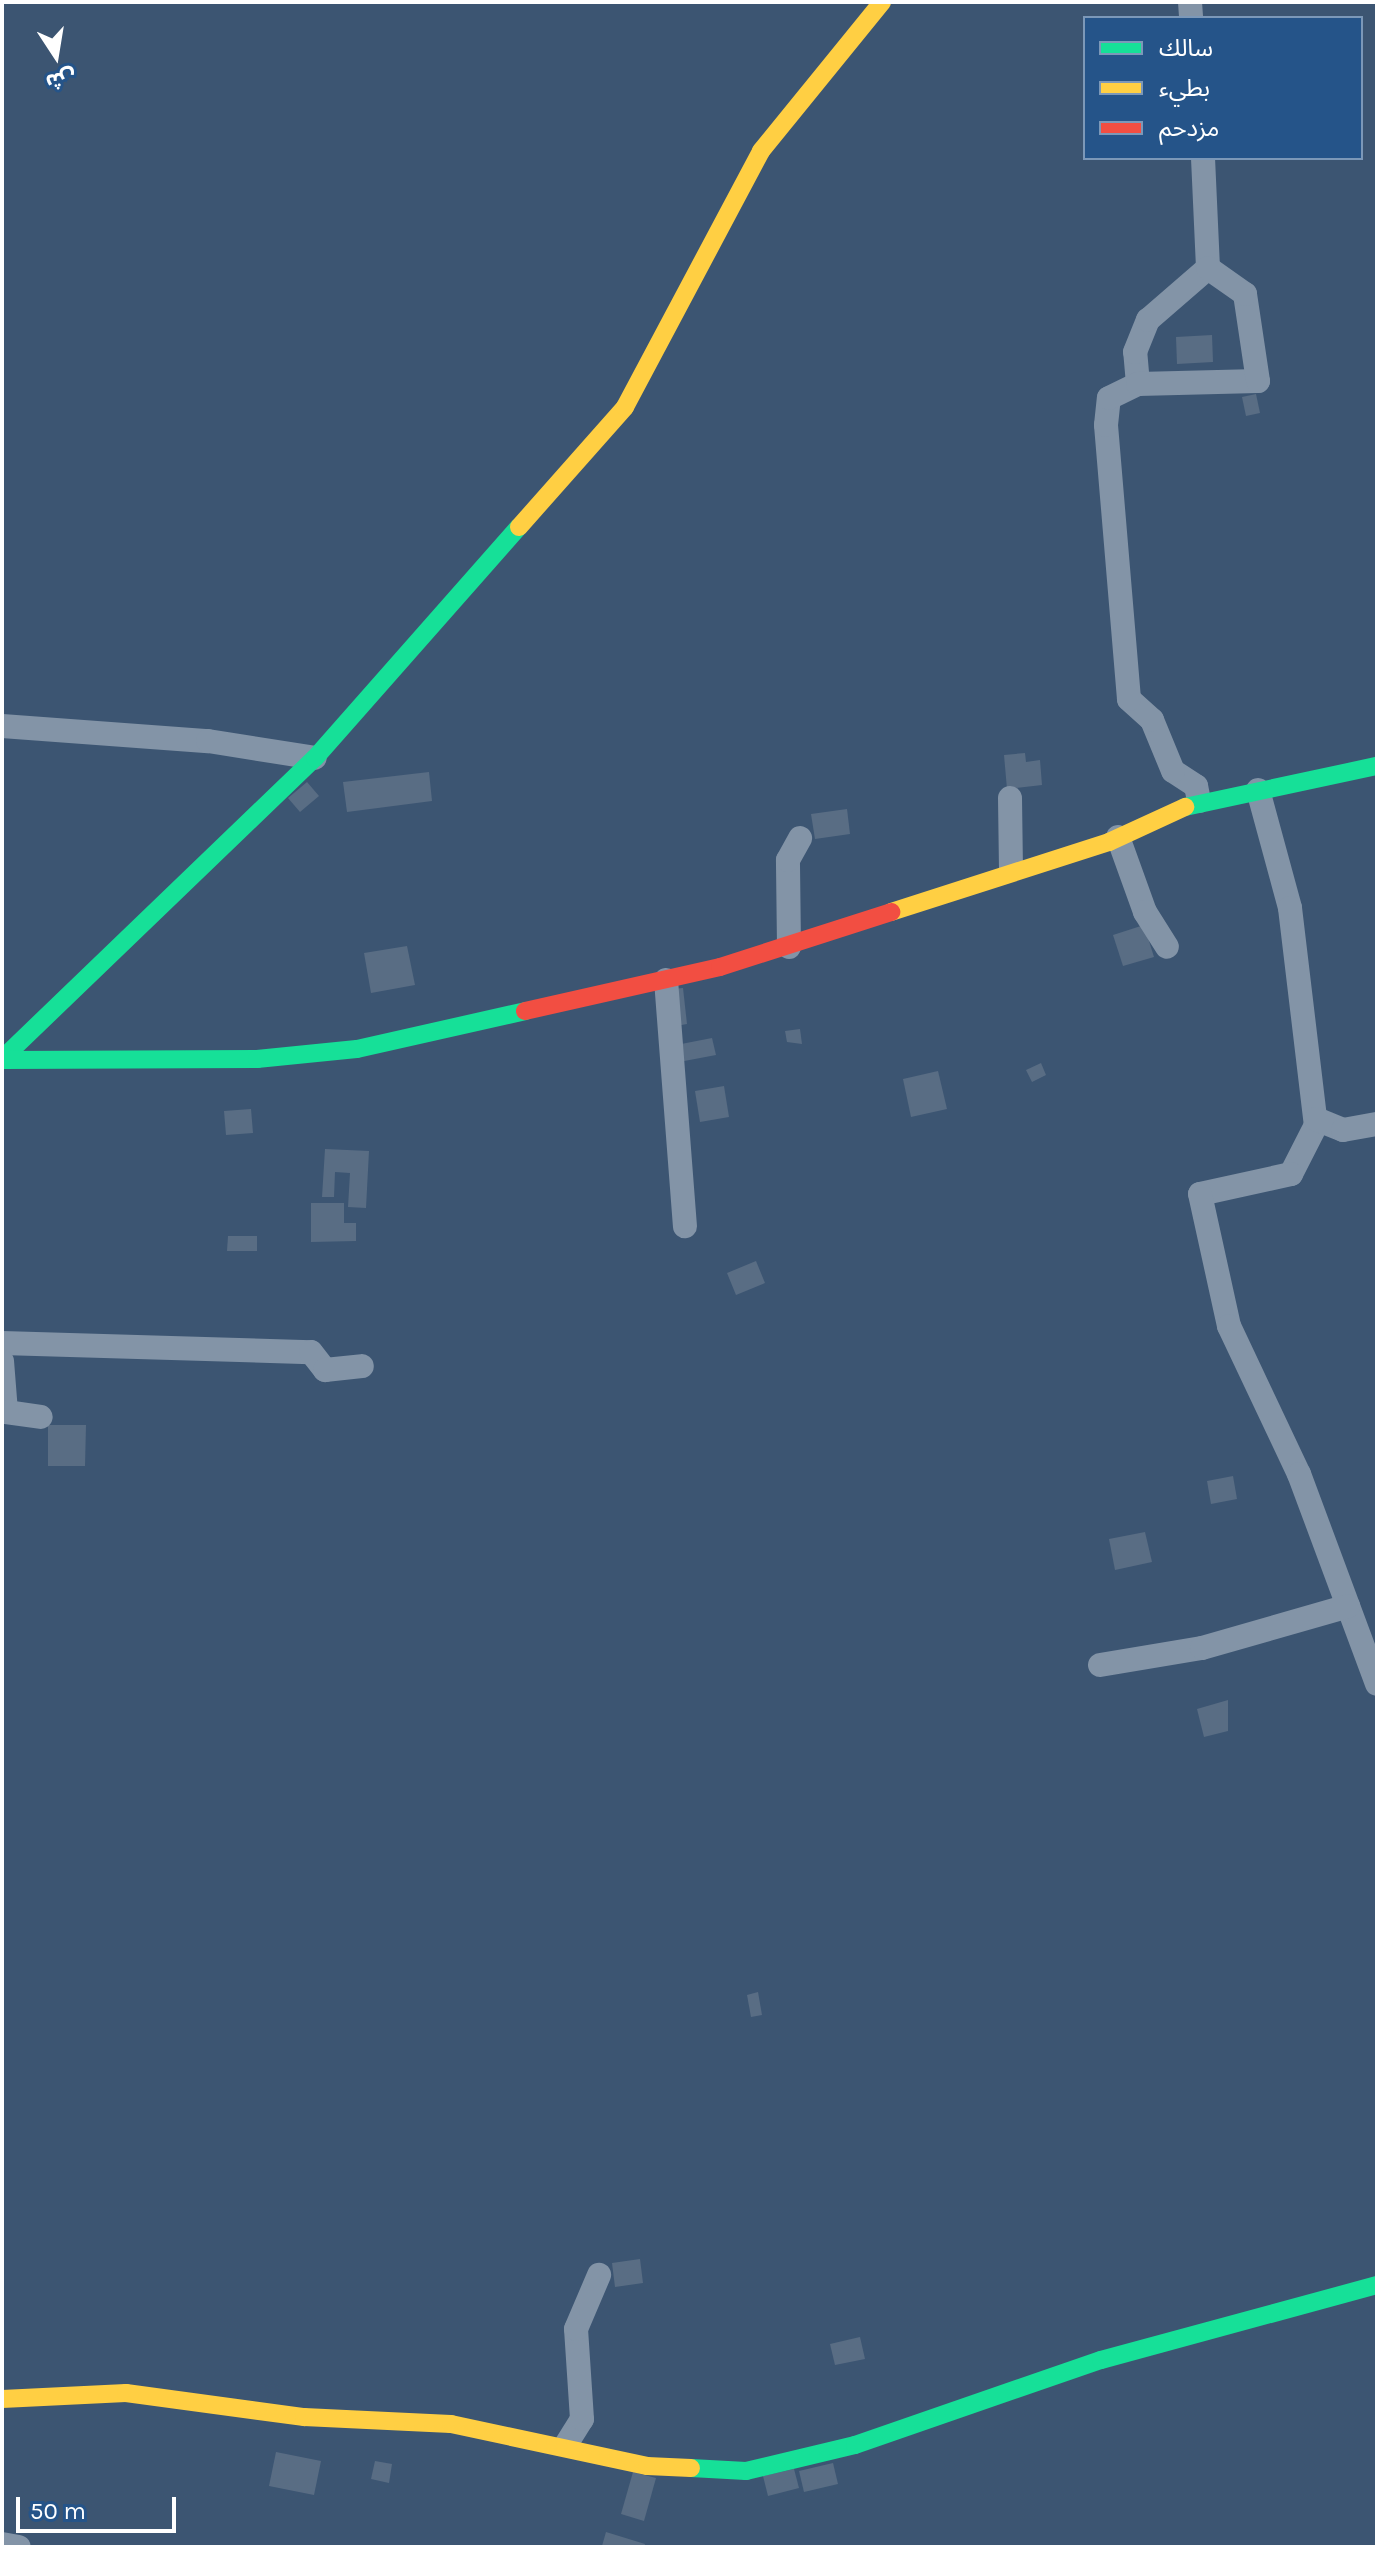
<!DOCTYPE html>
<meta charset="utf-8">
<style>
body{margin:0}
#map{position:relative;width:1379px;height:2549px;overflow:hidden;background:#3c5572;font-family:Karla,"Noto Sans Arabic",sans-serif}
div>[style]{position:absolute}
.building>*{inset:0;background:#596d84}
.street>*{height:24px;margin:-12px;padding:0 12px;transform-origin:12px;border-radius:12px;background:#8394a7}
.fast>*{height:18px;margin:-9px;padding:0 9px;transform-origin:9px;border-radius:9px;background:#16e098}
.slow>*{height:18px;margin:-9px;padding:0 9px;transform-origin:9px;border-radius:9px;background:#ffcf43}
.jam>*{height:18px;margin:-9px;padding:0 9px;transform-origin:9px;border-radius:9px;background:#f24e42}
span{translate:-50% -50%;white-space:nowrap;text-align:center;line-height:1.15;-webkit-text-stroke:6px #255489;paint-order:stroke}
.frame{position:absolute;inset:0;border:4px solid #fff;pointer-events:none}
.legend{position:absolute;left:1083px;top:16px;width:280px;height:144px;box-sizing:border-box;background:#255489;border:2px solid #7c98b8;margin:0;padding:10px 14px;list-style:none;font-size:24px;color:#fff}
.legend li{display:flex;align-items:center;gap:16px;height:40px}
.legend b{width:40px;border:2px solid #7c98b8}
.north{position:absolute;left:16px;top:16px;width:80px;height:80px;-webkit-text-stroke:6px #255489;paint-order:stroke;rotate:168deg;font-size:22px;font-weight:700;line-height:32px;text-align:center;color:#fff}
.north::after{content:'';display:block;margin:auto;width:28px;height:36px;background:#fff;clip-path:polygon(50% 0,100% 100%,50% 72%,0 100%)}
.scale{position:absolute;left:16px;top:2497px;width:160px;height:36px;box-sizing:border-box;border:4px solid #fff;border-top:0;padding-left:10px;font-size:24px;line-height:28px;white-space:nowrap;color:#fff;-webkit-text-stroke:6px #255489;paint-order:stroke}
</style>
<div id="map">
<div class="building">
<i style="clip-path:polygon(1212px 335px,1213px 362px,1177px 364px,1176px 337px)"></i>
<i style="clip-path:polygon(1256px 394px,1260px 413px,1246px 416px,1242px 397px)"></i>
<i style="clip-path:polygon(1025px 753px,1026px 762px,1040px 760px,1042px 785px,1007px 789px,1004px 755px)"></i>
<i style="clip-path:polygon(429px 772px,432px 801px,347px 812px,343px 782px)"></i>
<i style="clip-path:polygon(307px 782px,319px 796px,300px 812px,288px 798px)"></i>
<i style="clip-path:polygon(847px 809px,850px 834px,815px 839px,811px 814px)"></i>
<i style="clip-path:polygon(1144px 925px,1154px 957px,1123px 966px,1113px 935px)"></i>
<i style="clip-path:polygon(407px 946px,415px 985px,371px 993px,364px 953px)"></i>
<i style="clip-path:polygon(683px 988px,687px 1024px,676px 1026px,672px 989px)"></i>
<i style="clip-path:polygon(800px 1029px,802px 1044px,787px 1042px,785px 1031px)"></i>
<i style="clip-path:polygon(712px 1038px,716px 1055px,679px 1062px,676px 1045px)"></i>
<i style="clip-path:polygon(1041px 1063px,1046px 1075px,1032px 1082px,1026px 1070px)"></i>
<i style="clip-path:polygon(938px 1071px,947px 1109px,911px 1117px,903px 1079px)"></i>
<i style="clip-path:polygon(724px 1086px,729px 1117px,700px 1122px,695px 1091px)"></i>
<i style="clip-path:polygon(251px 1109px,253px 1133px,226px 1135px,224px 1111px)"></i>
<i style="clip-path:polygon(325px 1149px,369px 1151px,366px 1208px,348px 1207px,350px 1173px,335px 1172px,334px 1197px,322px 1197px)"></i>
<i style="clip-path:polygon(311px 1203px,344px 1203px,344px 1223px,356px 1223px,356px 1241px,311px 1242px)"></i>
<i style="clip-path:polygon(228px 1236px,257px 1236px,257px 1251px,227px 1251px)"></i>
<i style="clip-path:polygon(756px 1261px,765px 1283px,736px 1295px,727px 1273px)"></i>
<i style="clip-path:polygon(48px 1425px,86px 1425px,85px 1466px,48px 1466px)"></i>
<i style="clip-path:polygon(1233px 1476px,1237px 1499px,1211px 1504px,1207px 1481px)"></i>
<i style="clip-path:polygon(1145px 1532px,1152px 1562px,1115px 1570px,1109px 1539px)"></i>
<i style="clip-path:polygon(1228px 1700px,1228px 1731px,1204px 1737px,1197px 1709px)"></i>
<i style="clip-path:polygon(758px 1992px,762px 2015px,751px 2017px,747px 1995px)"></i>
<i style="clip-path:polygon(640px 2259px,643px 2283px,615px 2287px,612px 2263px)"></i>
<i style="clip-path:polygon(860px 2337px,865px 2359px,835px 2365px,830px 2344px)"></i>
<i style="clip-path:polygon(276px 2452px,321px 2461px,314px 2495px,269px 2486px)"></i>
<i style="clip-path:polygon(375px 2461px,392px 2464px,389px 2483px,371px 2479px)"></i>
<i style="clip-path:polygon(833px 2463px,838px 2484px,804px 2492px,799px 2471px)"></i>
<i style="clip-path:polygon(794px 2469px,799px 2488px,768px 2496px,763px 2476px)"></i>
<i style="clip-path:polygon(633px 2472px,656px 2478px,644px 2521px,621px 2514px)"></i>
<i style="clip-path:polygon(606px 2532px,645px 2544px,644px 2547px,602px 2546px)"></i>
</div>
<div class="street">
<i style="left:1190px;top:2px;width:16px;rotate:86deg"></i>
<i style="left:1138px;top:384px;width:32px;rotate:-95deg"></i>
<i style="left:1135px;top:352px;width:35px;rotate:-68deg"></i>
<i style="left:1148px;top:320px;width:79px;rotate:-40.9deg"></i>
<i style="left:1208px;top:268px;width:110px;rotate:-92.6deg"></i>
<i style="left:2px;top:726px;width:207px;rotate:4.2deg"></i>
<i style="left:208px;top:741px;width:108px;rotate:9deg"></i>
<i style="left:1258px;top:790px;width:122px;rotate:74.8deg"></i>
<i style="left:1290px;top:908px;width:219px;rotate:83.2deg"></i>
<i style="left:1316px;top:1125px;width:55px;rotate:117deg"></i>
<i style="left:1291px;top:1174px;width:93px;rotate:167.6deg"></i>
<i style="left:1200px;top:1194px;width:135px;rotate:77.6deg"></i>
<i style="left:1229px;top:1326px;width:164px;rotate:64.7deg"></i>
<i style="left:1299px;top:1474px;width:224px;rotate:69.6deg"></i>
<i style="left:1010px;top:798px;width:70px;rotate:89.2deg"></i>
<i style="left:1199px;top:801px;width:15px;rotate:-101deg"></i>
<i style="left:1196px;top:786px;width:27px;rotate:-147deg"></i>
<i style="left:1173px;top:771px;width:55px;rotate:-112.4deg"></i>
<i style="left:1152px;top:720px;width:31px;rotate:-138deg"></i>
<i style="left:1129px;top:699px;width:275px;rotate:-94.8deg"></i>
<i style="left:1106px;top:425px;width:27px;rotate:-84deg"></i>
<i style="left:1109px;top:398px;width:32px;rotate:-26deg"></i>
<i style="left:1138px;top:384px;width:120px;rotate:-1.4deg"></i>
<i style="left:1258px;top:381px;width:88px;rotate:-98.5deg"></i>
<i style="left:1245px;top:294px;width:45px;rotate:-144.9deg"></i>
<i style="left:1118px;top:837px;width:80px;rotate:70.2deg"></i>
<i style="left:1145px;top:912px;width:41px;rotate:57.8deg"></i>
<i style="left:789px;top:947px;width:87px;rotate:-90.7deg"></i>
<i style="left:788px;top:860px;width:25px;rotate:-61deg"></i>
<i style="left:666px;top:980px;width:247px;rotate:85.6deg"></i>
<i style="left:1316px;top:1119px;width:29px;rotate:22deg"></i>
<i style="left:1343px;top:1130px;width:35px;rotate:-10deg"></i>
<i style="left:2px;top:1343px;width:309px;rotate:1.7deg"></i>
<i style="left:311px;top:1352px;width:23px;rotate:52deg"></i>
<i style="left:325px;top:1370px;width:37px;rotate:-6deg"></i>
<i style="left:2px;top:1361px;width:51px;rotate:85.5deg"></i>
<i style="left:6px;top:1412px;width:35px;rotate:8deg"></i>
<i style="left:1100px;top:1665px;width:103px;rotate:-9.5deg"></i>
<i style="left:1202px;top:1648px;width:152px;rotate:-16deg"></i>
<i style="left:567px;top:2443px;width:28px;rotate:-58deg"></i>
<i style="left:582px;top:2419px;width:90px;rotate:-93.8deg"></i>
<i style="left:576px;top:2329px;width:59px;rotate:-66.9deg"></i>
<i style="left:2px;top:2544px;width:17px;rotate:10deg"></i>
</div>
<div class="fast">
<i style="left:1185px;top:807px;width:196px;rotate:-12.1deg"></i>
<i style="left:2px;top:1059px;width:434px;rotate:-43.9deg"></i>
<i style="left:315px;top:758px;width:308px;rotate:-48.6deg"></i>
<i style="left:2px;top:1060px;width:255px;rotate:-0.2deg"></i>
<i style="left:257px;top:1059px;width:100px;rotate:-5.7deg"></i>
<i style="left:357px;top:1049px;width:172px;rotate:-12.7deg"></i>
<i style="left:691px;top:2468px;width:55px;rotate:3.1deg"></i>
<i style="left:746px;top:2471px;width:112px;rotate:-13.4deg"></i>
<i style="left:855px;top:2445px;width:260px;rotate:-19.1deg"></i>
<i style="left:1101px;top:2360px;width:286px;rotate:-15.2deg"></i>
</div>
<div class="slow">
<i style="left:519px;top:527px;width:160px;rotate:-48.5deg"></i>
<i style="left:625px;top:407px;width:290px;rotate:-62deg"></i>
<i style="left:761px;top:151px;width:192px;rotate:-50.9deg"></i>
<i style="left:891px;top:912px;width:229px;rotate:-17.8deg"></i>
<i style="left:1109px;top:842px;width:84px;rotate:-24.7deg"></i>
<i style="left:2px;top:2399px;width:124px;rotate:-2.8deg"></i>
<i style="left:126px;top:2393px;width:180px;rotate:7.7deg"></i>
<i style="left:304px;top:2417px;width:147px;rotate:2.7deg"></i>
<i style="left:451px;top:2424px;width:200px;rotate:12.1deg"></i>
<i style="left:647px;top:2466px;width:44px;rotate:2.6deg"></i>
</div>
<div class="jam">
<i style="left:525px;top:1011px;width:200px;rotate:-12.7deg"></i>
<i style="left:720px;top:967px;width:180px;rotate:-17.8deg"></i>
</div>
<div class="frame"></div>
<ul class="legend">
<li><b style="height:10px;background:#16e098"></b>سالك</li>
<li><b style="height:10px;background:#ffcf43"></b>بطيء</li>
<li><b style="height:10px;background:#f24e42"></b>مزدحم</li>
</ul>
<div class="north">ش</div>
<div class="scale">50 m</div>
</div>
